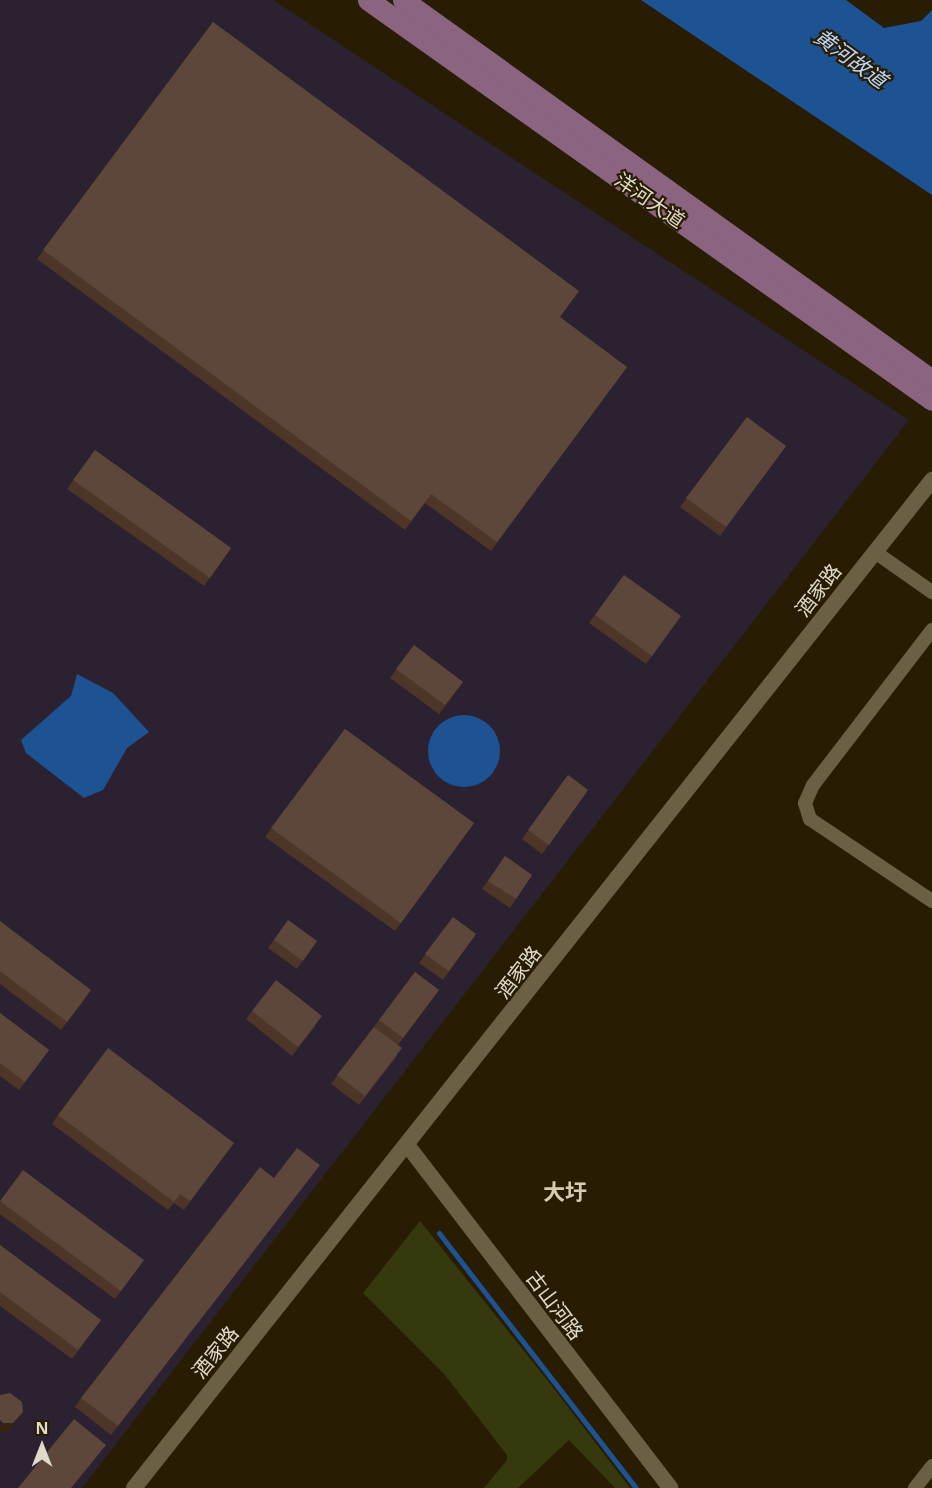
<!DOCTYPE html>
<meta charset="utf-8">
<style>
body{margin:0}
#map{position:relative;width:932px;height:1488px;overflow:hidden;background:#281d03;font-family:"Noto Sans","Noto Sans SC",sans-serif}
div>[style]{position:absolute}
.industrial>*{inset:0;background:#2c2130}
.green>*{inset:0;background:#36380d}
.water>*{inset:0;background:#1e5393}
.round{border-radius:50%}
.stream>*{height:5px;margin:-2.5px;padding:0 2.5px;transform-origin:2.5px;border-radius:2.5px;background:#1e5393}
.minor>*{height:14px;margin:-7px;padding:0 7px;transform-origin:7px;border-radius:7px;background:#6b5f44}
.tertiary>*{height:16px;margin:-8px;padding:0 8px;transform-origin:8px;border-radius:8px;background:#6b5f44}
.primary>*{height:21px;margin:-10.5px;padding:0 10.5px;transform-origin:10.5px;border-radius:10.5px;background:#8a6481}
.wall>*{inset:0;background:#4d3528}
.shaded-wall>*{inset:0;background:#382412}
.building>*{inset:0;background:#5d473a}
span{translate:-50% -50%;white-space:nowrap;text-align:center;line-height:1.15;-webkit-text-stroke:4.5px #281d03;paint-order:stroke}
.street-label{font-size:20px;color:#e0daca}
.water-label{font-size:21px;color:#bad6fb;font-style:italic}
.quarter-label{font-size:22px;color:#daccae;font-weight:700}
.north{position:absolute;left:12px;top:1416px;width:60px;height:60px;-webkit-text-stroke:4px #281d03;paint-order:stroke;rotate:0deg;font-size:16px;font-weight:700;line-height:24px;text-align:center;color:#e0daca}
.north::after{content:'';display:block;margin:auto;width:21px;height:27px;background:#e0daca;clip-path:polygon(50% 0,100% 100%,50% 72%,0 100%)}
</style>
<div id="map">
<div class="industrial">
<i style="clip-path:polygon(0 0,273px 0,909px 420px,82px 1488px,0 1488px)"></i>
</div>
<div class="green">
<i style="clip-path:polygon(420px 1221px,548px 1381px,630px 1488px,615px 1488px,569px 1440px,518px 1488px,484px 1488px,507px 1460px,507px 1455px,445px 1375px,363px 1293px)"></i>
</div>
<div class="water">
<i style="clip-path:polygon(641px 0,846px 0,884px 28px,921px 21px,932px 10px,932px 195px)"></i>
<i style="clip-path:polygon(77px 674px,113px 693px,149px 732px,127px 748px,103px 790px,84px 798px,26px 753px,21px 740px,71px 696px)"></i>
<i class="round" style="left:428px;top:715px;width:72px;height:72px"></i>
</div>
<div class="stream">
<i style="left:439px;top:1233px;width:322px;rotate:52.3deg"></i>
</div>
<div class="minor">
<i style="left:875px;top:552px;width:70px;rotate:35.1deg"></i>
<i style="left:932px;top:630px;width:195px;rotate:127.5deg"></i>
<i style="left:813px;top:785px;width:20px;rotate:114deg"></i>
<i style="left:805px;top:803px;width:17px;rotate:73deg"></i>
<i style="left:810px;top:819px;width:147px;rotate:33.9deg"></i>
<i style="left:915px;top:1488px;width:28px;rotate:-52deg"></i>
</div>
<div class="tertiary">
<i style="left:408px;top:1146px;width:431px;rotate:52.5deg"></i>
<i style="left:134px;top:1488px;width:1286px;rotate:-51.63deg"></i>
</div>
<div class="primary">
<i style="left:368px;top:0;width:691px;rotate:35.35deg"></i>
<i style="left:403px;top:0;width:651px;rotate:35.69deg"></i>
</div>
<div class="wall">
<i style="clip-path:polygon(213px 22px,560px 318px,627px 367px,491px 551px,425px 503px,405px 530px,37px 259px)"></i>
<i style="clip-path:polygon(747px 417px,786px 446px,720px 536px,680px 507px)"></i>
<i style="clip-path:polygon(95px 450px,231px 548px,204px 586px,67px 489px)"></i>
<i style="clip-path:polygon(624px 575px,681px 616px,646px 664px,589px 623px)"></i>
<i style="clip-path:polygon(414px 645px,463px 682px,439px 714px,390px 678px)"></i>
<i style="clip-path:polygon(345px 729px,474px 823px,395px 931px,265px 837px)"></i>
<i style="clip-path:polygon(568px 775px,588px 790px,542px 854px,522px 839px)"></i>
<i style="clip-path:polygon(505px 856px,532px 875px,510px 908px,482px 889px)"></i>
<i style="clip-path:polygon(453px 917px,476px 934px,443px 980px,419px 963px)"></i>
<i style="clip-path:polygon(288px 920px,317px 941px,297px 969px,268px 948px)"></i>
<i style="clip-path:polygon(0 921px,85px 999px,61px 1030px,0 984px)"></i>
<i style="clip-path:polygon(415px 972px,439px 990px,398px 1045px,396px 1057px,359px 1105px,331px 1084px)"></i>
<i style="clip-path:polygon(252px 1011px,316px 1025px,292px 1056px,246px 1019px)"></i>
<i style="clip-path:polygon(0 1013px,49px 1050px,19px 1090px,0 1076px)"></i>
<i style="clip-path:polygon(58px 1115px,234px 1143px,184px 1210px,174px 1203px,168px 1210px,52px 1124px)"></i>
<i style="clip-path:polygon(320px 1165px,111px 1435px,75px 1407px,81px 1398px)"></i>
<i style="clip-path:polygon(0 1201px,144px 1260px,115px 1299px,0 1214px)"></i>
<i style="clip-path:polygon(0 1245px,101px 1320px,72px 1359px,0 1306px)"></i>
</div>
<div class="shaded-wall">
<i style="clip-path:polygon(23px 1412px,7px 1432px,0 1432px,0 1427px,3px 1423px)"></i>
</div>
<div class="building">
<i style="clip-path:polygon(213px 22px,579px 291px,560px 317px,627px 367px,497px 542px,431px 494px,411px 521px,43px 250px)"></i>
<i style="clip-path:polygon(747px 417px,786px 446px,726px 527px,686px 498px)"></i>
<i style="clip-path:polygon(95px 450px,231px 548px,210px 578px,73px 480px)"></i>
<i style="clip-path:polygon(624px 575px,681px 616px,652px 656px,595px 615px)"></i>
<i style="clip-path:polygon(414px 645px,463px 682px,445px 705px,396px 669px)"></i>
<i style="clip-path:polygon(345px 729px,474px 823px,401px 923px,271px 828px)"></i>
<i style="clip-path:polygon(568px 775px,588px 790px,549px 845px,528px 830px)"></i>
<i style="clip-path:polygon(505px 856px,532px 875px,516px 899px,488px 881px)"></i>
<i style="clip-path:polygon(453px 917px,476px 934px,449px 971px,425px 954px)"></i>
<i style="clip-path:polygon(288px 920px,317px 941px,303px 961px,274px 940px)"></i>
<i style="clip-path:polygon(0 921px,91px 990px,67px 1022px,0 971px)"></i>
<i style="clip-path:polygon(415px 972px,439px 990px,403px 1038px,379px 1020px)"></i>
<i style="clip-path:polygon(276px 980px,322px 1016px,298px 1047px,252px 1011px)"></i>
<i style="clip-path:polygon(0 1013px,49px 1050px,25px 1082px,0 1063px)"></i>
<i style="clip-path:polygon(374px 1027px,402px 1048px,365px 1096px,337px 1075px)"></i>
<i style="clip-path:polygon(108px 1048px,234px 1143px,190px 1201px,180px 1194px,174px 1202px,58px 1115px)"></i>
<i style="clip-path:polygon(297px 1148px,320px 1165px,118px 1426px,81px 1398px,260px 1167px,274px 1178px)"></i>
<i style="clip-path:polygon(23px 1170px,144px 1260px,121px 1291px,0 1201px)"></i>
<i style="clip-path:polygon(0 1245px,101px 1320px,78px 1350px,0 1292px)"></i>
<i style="clip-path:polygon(10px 1393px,22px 1402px,23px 1412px,13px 1423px,3px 1423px,0 1420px,0 1395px)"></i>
<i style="clip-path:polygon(74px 1419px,106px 1445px,71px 1488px,18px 1488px)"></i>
</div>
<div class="street-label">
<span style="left:650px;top:200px;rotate:35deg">洋河大道</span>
<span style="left:818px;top:590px;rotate:-52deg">酒家路</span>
<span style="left:518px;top:972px;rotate:-52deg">酒家路</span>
<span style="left:555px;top:1305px;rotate:53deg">古山河路</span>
<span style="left:215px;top:1352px;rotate:-51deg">酒家路</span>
</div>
<div class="water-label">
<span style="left:851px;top:58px;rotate:36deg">黄河故道</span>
</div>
<div class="quarter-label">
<span style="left:565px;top:1192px">大圩</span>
</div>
<div class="north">N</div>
</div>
